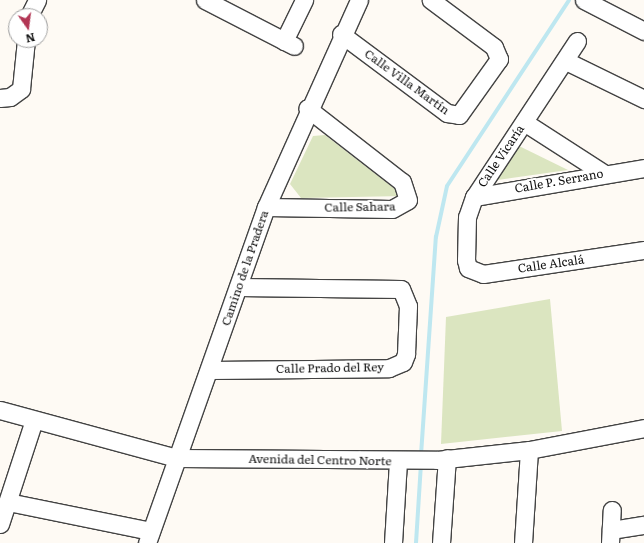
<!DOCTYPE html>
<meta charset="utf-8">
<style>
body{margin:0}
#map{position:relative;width:644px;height:543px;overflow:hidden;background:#fefaf4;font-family:Literata,serif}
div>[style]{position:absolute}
.green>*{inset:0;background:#dbe5c0}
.stream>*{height:4px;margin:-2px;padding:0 2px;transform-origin:2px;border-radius:2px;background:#bee7f0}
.roads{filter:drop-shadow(1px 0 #434343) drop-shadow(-1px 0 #434343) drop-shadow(0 1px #434343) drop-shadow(0 -1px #434343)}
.minor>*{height:17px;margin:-8.5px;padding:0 8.5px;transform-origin:8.5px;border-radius:8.5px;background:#fff}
span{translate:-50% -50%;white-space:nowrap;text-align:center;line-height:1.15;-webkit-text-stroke:4px #fff;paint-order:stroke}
.street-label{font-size:12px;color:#101010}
.north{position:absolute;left:8px;top:8px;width:40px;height:40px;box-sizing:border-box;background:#fff;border:1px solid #9f9f9f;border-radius:50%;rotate:166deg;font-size:11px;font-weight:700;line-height:16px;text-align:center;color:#101010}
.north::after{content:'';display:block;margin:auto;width:14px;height:18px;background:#b23654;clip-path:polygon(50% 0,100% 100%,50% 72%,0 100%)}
</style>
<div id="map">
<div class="green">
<i style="clip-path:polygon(325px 135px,404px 196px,301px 198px,290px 184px,313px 136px)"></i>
<i style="clip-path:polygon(515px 144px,568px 170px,490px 181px)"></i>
<i style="clip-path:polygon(550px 299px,562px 431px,441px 444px,446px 317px)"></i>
</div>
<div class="stream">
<i style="left:421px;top:455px;width:219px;rotate:-86.1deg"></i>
<i style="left:436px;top:237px;width:52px;rotate:-77.8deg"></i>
<i style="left:447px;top:186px;width:222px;rotate:-56.7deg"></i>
<i style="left:416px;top:543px;width:79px;rotate:-86.4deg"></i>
</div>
<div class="roads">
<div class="minor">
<i style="left:205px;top:0;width:100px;rotate:27.3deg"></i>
<i style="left:584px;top:0;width:68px;rotate:27.3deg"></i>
<i style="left:29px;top:16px;width:18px;rotate:-63deg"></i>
<i style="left:341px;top:34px;width:132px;rotate:36.7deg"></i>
<i style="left:447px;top:113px;width:12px;rotate:9deg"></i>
<i style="left:459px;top:115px;width:69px;rotate:-54.5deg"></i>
<i style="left:499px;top:59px;width:13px;rotate:-113deg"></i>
<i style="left:494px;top:47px;width:79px;rotate:-143.3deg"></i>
<i style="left:284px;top:41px;width:46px;rotate:-64deg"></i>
<i style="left:577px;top:41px;width:187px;rotate:123.4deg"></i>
<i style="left:474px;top:197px;width:21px;rotate:109deg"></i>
<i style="left:467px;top:217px;width:43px;rotate:91.3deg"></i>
<i style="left:466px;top:260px;width:8px;rotate:76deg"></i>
<i style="left:468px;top:268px;width:16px;rotate:22deg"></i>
<i style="left:483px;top:274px;width:163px;rotate:-8.5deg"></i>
<i style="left:566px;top:61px;width:87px;rotate:26deg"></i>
<i style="left:0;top:98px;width:10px;rotate:-6deg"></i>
<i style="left:10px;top:97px;width:14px;rotate:-36deg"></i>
<i style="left:21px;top:89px;width:49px;rotate:-84.2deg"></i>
<i style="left:524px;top:122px;width:94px;rotate:32.8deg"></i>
<i style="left:474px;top:197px;width:172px;rotate:-9.7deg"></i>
<i style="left:266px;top:207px;width:126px;rotate:0.9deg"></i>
<i style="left:392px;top:209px;width:18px;rotate:-29deg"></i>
<i style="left:408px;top:200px;width:19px;rotate:-108deg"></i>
<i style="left:402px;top:182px;width:120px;rotate:-142.1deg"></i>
<i style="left:210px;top:370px;width:179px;rotate:-0.6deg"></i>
<i style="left:389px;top:368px;width:15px;rotate:-23deg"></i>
<i style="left:403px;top:362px;width:9px;rotate:-69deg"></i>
<i style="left:406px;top:354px;width:48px;rotate:-87.6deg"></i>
<i style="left:408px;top:306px;width:18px;rotate:-112deg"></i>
<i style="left:401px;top:289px;width:163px;rotate:-179.3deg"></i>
<i style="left:0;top:410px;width:183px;rotate:15.2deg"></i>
<i style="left:177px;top:458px;width:260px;rotate:0.4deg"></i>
<i style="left:437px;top:460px;width:93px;rotate:-6.2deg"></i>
<i style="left:529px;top:450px;width:117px;rotate:-10.8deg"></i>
<i style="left:8px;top:502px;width:145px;rotate:11.5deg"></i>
<i style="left:0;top:524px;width:109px;rotate:-71.9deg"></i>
<i style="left:611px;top:530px;width:33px;rotate:-9deg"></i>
<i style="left:147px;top:543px;width:356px;rotate:-70.5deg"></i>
<i style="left:266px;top:207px;width:227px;rotate:-65.8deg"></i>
<i style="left:393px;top:543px;width:81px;rotate:-86.5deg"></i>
<i style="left:441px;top:543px;width:85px;rotate:-86deg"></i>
<i style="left:523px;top:543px;width:93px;rotate:-86.3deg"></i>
<i style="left:610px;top:543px;width:33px;rotate:-87deg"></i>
</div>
</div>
<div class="street-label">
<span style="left:407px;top:82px;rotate:36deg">Calle Villa Martín</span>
<span style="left:501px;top:156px;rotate:-56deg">Calle Vicaría</span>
<span style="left:559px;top:181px;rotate:-10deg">Calle P. Serrano</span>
<span style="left:360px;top:207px;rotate:-1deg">Calle Sahara</span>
<span style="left:551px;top:264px;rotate:-8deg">Calle Alcalá</span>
<span style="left:245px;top:268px;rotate:-71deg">Camino de la Pradera</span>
<span style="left:330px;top:368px;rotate:-1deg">Calle Prado del Rey</span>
<span style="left:320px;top:460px;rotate:1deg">Avenida del Centro Norte</span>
</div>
<div class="north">N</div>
</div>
